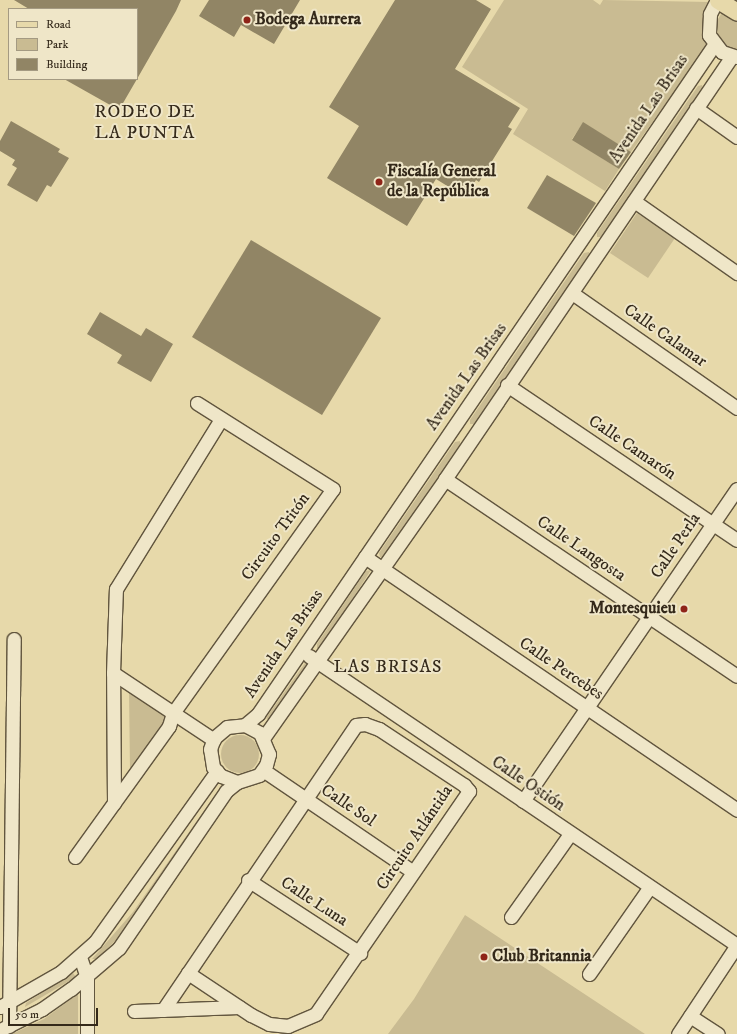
<!DOCTYPE html>
<meta charset="utf-8">
<style>
body{margin:0}
#map{position:relative;width:737px;height:1034px;overflow:hidden;background:#e7d9aa;font-family:"IM FELL DW Pica",serif}
div>[style]{position:absolute}
.green>*{inset:0;background:#c9bb92}
.round{border-radius:50%}
.building>*{inset:0;background:#918565}
.roads{filter:drop-shadow(1px 0 #61553e) drop-shadow(-1px 0 #61553e) drop-shadow(0 1px #61553e) drop-shadow(0 -1px #61553e)}
.minor>*{height:13px;margin:-6.5px;padding:0 6.5px;transform-origin:6.5px;border-radius:6.5px;background:#efe6c8}
.major>*{height:17px;margin:-8.5px;padding:0 8.5px;transform-origin:8.5px;border-radius:8.5px;background:#e7d9aa}
.dots>*{width:11px;height:11px;translate:-50% -50%;box-sizing:border-box;border:2px solid #efe6c8;border-radius:50%}
span{translate:-50% -50%;white-space:nowrap;text-align:center;line-height:1.15;-webkit-text-stroke:4px #efe6c8;paint-order:stroke}
.poi-label{font-size:17px;color:#34291a;font-weight:700}
.left{translate:0 -50%;text-align:left}
.right{translate:-100% -50%;text-align:right}
.street-label{font-size:17px;color:#34291a}
.neighbourhood-label{font-size:18px;color:#34291a;letter-spacing:1px}
.legend{position:absolute;left:8px;top:8px;width:130px;height:72px;box-sizing:border-box;background:#efe6c8;border:1px solid #a49a82;margin:0;padding:5px 7px;list-style:none;font-size:12px;color:#34291a}
.legend li{display:flex;align-items:center;gap:8px;height:20px}
.legend b{width:20px;border:1px solid #a49a82}
.scale{position:absolute;left:8px;top:1008px;width:90px;height:18px;box-sizing:border-box;border:2px solid #34291a;border-top:0;padding-left:5px;font-size:12px;line-height:14px;white-space:nowrap;color:#34291a;-webkit-text-stroke:3px #efe6c8;paint-order:stroke}
</style>
<div id="map">
<div class="green">
<i style="clip-path:polygon(504px 0,593px 0,600px 5px,603px 0,710px 2px,702px 26px,708px 45px,631px 152px,583px 123px,572px 139px,619px 169px,605px 191px,513px 134px,528px 109px,462px 67px)"></i>
<i style="clip-path:polygon(723px 11px,737px 21px,737px 50px,727px 46px,718px 34px,718px 19px)"></i>
<i style="clip-path:polygon(702px 85px,703px 89px,602px 237px,597px 237px,597px 233px,698px 86px)"></i>
<i style="clip-path:polygon(637px 213px,675px 238px,648px 278px,610px 253px)"></i>
<i style="clip-path:polygon(589px 252px,589px 256px,475px 424px,470px 424px,470px 420px,584px 253px)"></i>
<i style="clip-path:polygon(460px 441px,460px 445px,384px 557px,380px 557px,379px 553px,455px 442px)"></i>
<i style="clip-path:polygon(371px 570px,321px 648px,317px 648px,317px 644px,366px 571px)"></i>
<i style="clip-path:polygon(305px 663px,307px 665px,271px 721px,266px 718px)"></i>
<i style="clip-path:polygon(129px 690px,169px 717px,130px 770px)"></i>
<i class="round" style="left:221px;top:735px;width:38px;height:38px"></i>
<i style="clip-path:polygon(222px 785px,226px 788px,118px 938px,97px 959px,92px 959px,133px 912px)"></i>
<i style="clip-path:polygon(465px 915px,645px 1034px,388px 1034px,414px 999px)"></i>
<i style="clip-path:polygon(73px 973px,76px 977px,25px 1007px,26px 1003px)"></i>
<i style="clip-path:polygon(78px 994px,78px 1034px,12px 1034px,44px 1019px)"></i>
</div>
<div class="building">
<i style="clip-path:polygon(14px 0,181px 0,176px 11px,137px 79px,119px 110px,64px 79px,137px 79px,137px 9px,29px 9px)"></i>
<i style="clip-path:polygon(209px 0,300px 0,274px 44px,241px 25px,234px 37px,199px 16px)"></i>
<i style="clip-path:polygon(395px 0,476px 0,491px 9px,455px 69px,520px 108px,508px 127px,512px 129px,479px 182px,476px 180px,465px 197px,436px 179px,407px 226px,327px 178px,359px 126px,329px 107px)"></i>
<i style="clip-path:polygon(11px 121px,60px 149px,58px 152px,69px 158px,51px 187px,47px 185px,37px 202px,7px 185px,17px 168px,12px 165px,15px 160px,0 151px,0 141px)"></i>
<i style="clip-path:polygon(583px 122px,631px 152px,619px 169px,572px 140px)"></i>
<i style="clip-path:polygon(547px 175px,596px 203px,574px 236px,527px 208px)"></i>
<i style="clip-path:polygon(251px 240px,381px 318px,322px 415px,192px 337px)"></i>
<i style="clip-path:polygon(100px 312px,141px 336px,146px 328px,173px 344px,151px 382px,117px 363px,122px 355px,87px 334px)"></i>
</div>
<div class="roads">
<div class="minor">
<i style="left:717px;top:0;width:16px;rotate:117deg"></i>
<i style="left:710px;top:14px;width:21px;rotate:93deg"></i>
<i style="left:709px;top:35px;width:21px;rotate:53deg"></i>
<i style="left:722px;top:52px;width:16px;rotate:18deg"></i>
<i style="left:696px;top:108px;width:50px;rotate:35.3deg"></i>
<i style="left:634px;top:201px;width:126px;rotate:35deg"></i>
<i style="left:572px;top:293px;width:201px;rotate:34.9deg"></i>
<i style="left:507px;top:385px;width:277px;rotate:34deg"></i>
<i style="left:445px;top:479px;width:352px;rotate:34deg"></i>
<i style="left:365px;top:557px;width:450px;rotate:34.2deg"></i>
<i style="left:309px;top:656px;width:516px;rotate:34.03deg"></i>
<i style="left:113px;top:673px;width:121px;rotate:33.6deg"></i>
<i style="left:245px;top:725px;width:17px;rotate:28deg"></i>
<i style="left:260px;top:733px;width:23px;rotate:67deg"></i>
<i style="left:269px;top:754px;width:11px;rotate:105deg"></i>
<i style="left:266px;top:765px;width:12px;rotate:125deg"></i>
<i style="left:259px;top:775px;width:23px;rotate:162deg"></i>
<i style="left:237px;top:782px;width:17px;rotate:-159deg"></i>
<i style="left:221px;top:776px;width:12px;rotate:-132deg"></i>
<i style="left:213px;top:767px;width:18px;rotate:-99deg"></i>
<i style="left:210px;top:749px;width:12px;rotate:-70deg"></i>
<i style="left:214px;top:738px;width:17px;rotate:-40deg"></i>
<i style="left:227px;top:727px;width:18px;rotate:-6deg"></i>
<i style="left:245px;top:725px;width:17px;rotate:-40deg"></i>
<i style="left:258px;top:714px;width:810px;rotate:-55.72deg"></i>
<i style="left:264px;top:737px;width:315px;rotate:-54.9deg"></i>
<i style="left:445px;top:479px;width:511px;rotate:-55.84deg"></i>
<i style="left:263px;top:770px;width:181px;rotate:34.2deg"></i>
<i style="left:523px;top:801px;width:378px;rotate:-55.6deg"></i>
<i style="left:114px;top:803px;width:130px;rotate:-90.4deg"></i>
<i style="left:113px;top:673px;width:84px;rotate:-88deg"></i>
<i style="left:116px;top:589px;width:200px;rotate:-58.3deg"></i>
<i style="left:75px;top:857px;width:161px;rotate:-54.3deg"></i>
<i style="left:169px;top:726px;width:14px;rotate:-73deg"></i>
<i style="left:173px;top:713px;width:275px;rotate:-54.5deg"></i>
<i style="left:333px;top:489px;width:161px;rotate:-147.7deg"></i>
<i style="left:248px;top:880px;width:134px;rotate:33.1deg"></i>
<i style="left:511px;top:917px;width:102px;rotate:-54.6deg"></i>
<i style="left:80px;top:957px;width:21px;rotate:71deg"></i>
<i style="left:87px;top:977px;width:57px;rotate:90deg"></i>
<i style="left:589px;top:974px;width:105px;rotate:-55.1deg"></i>
<i style="left:0;top:1007px;width:70px;rotate:-29.8deg"></i>
<i style="left:61px;top:972px;width:45px;rotate:-41.4deg"></i>
<i style="left:95px;top:942px;width:210px;rotate:-54.5deg"></i>
<i style="left:163px;top:1010px;width:344px;rotate:-55.9deg"></i>
<i style="left:356px;top:725px;width:9px;rotate:-6deg"></i>
<i style="left:365px;top:724px;width:15px;rotate:20deg"></i>
<i style="left:379px;top:729px;width:102px;rotate:33.4deg"></i>
<i style="left:464px;top:785px;width:8px;rotate:50deg"></i>
<i style="left:469px;top:791px;width:270px;rotate:124.5deg"></i>
<i style="left:316px;top:1014px;width:30px;rotate:157deg"></i>
<i style="left:288px;top:1026px;width:19px;rotate:-174deg"></i>
<i style="left:269px;top:1024px;width:20px;rotate:-153deg"></i>
<i style="left:251px;top:1015px;width:76px;rotate:-146.3deg"></i>
<i style="left:134px;top:1011px;width:105px;rotate:-2.2deg"></i>
<i style="left:690px;top:1016px;width:33px;rotate:33deg"></i>
<i style="left:9px;top:1026px;width:387px;rotate:-89.3deg"></i>
<i style="left:0;top:1030px;width:47px;rotate:-26.6deg"></i>
<i style="left:42px;top:1009px;width:35px;rotate:-35deg"></i>
<i style="left:71px;top:989px;width:63px;rotate:-40.5deg"></i>
<i style="left:119px;top:948px;width:190px;rotate:-55.7deg"></i>
<i style="left:226px;top:791px;width:14px;rotate:-39deg"></i>
<i style="left:678px;top:1034px;width:107px;rotate:-56.5deg"></i>
</div>
<div class="major">
<i style="left:718px;top:0;width:22px;rotate:32deg"></i>
</div>
</div>
<div class="dots">
<i style="left:247px;top:20px;background:#8f2418"></i>
<i style="left:379px;top:182px;background:#8f2418"></i>
<i style="left:684px;top:609px;background:#8f2418"></i>
<i style="left:484px;top:957px;background:#8f2418"></i>
</div>
<div class="poi-label">
<span class="left" style="left:255px;top:20px">Bodega Aurrera</span>
<span class="left" style="left:387px;top:182px">Fiscalía General<br>de la República</span>
<span class="right" style="left:676px;top:609px">Montesquieu</span>
<span class="left" style="left:492px;top:957px">Club Britannia</span>
</div>
<div class="street-label">
<span style="left:649px;top:109px;rotate:-56deg">Avenida Las Brisas</span>
<span style="left:665px;top:336px;rotate:35deg">Calle Calamar</span>
<span style="left:467px;top:377px;rotate:-55deg">Avenida Las Brisas</span>
<span style="left:632px;top:448px;rotate:34deg">Calle Camarón</span>
<span style="left:276px;top:537px;rotate:-54deg">Circuito Tritón</span>
<span style="left:676px;top:546px;rotate:-56deg">Calle Perla</span>
<span style="left:581px;top:549px;rotate:34deg">Calle Langosta</span>
<span style="left:284px;top:644px;rotate:-56deg">Avenida Las Brisas</span>
<span style="left:561px;top:669px;rotate:34deg">Calle Percebes</span>
<span style="left:528px;top:784px;rotate:34deg">Calle Ostión</span>
<span style="left:348px;top:806px;rotate:34deg">Calle Sol</span>
<span style="left:415px;top:838px;rotate:-56deg">Circuito Atlántida</span>
<span style="left:314px;top:902px;rotate:33deg">Calle Luna</span>
</div>
<div class="neighbourhood-label">
<span style="left:145px;top:123px">RODEO DE<br>LA PUNTA</span>
<span style="left:388px;top:667px">LAS BRISAS</span>
</div>
<ul class="legend">
<li><b style="height:5px;background:#e7d9aa"></b>Road</li>
<li><b style="height:11px;background:#c9bb92"></b>Park</li>
<li><b style="height:11px;background:#918565"></b>Building</li>
</ul>
<div class="scale">50 m</div>
</div>
